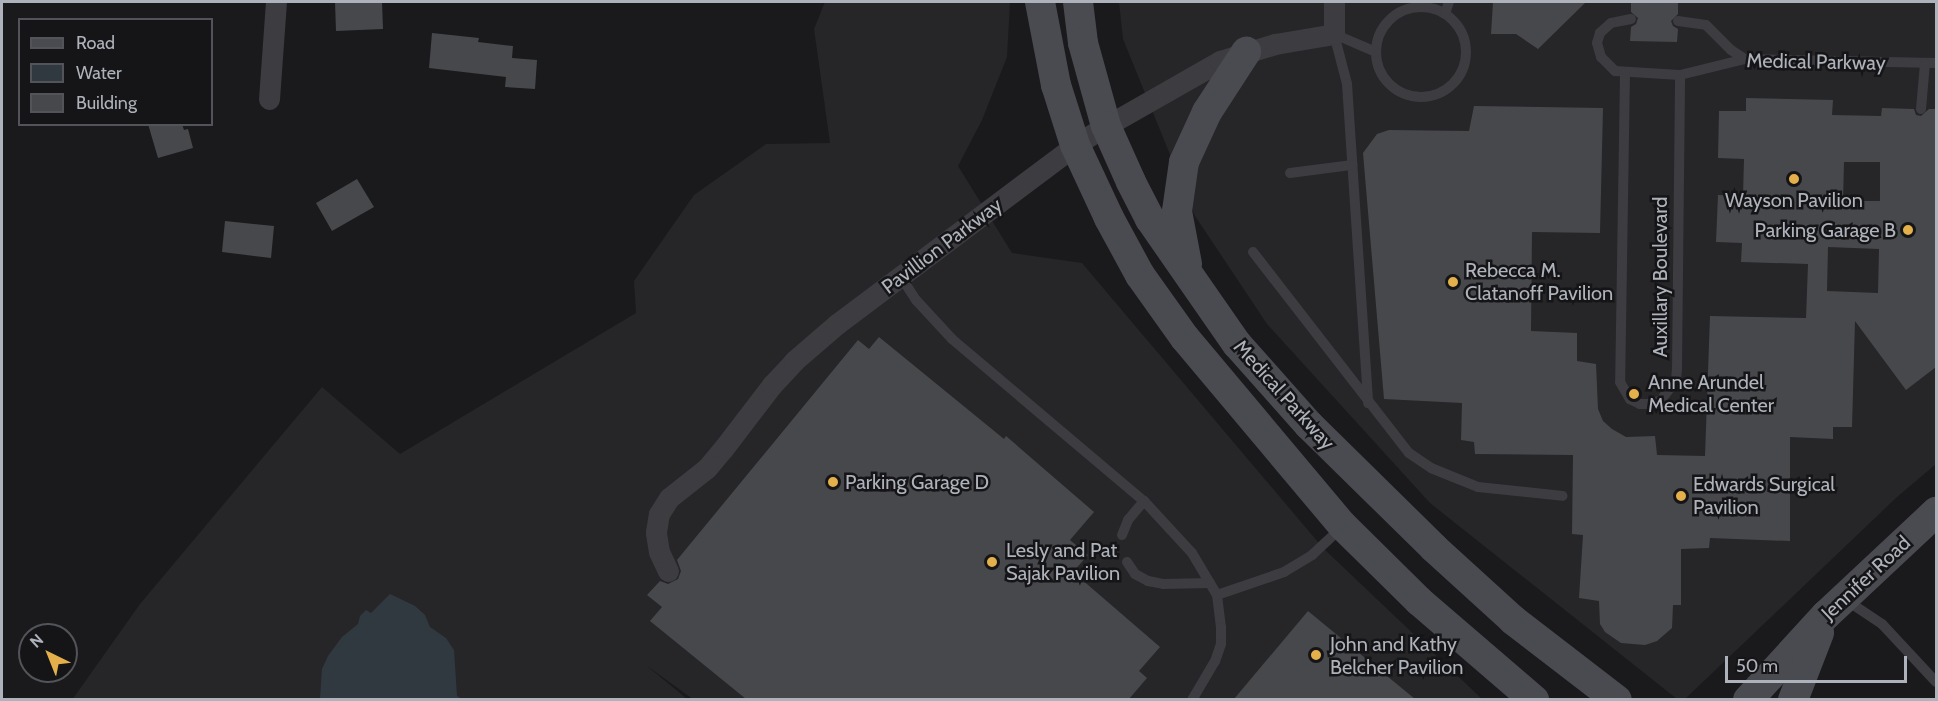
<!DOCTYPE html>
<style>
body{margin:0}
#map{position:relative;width:1938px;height:701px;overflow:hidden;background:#1a1a1c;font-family:Cabin,sans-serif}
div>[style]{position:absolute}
.built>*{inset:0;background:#262629}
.water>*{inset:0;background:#313940}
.building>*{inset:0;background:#47484c}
.lane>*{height:10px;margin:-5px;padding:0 5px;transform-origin:5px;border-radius:5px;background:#3c3c41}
.lane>.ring{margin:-5px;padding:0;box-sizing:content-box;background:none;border:10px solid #3c3c41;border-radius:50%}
.street>*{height:21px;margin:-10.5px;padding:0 10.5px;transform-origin:10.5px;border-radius:10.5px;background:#3c3c41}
.secondary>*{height:30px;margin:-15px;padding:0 15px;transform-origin:15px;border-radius:15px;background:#4a4b51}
.dots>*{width:16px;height:16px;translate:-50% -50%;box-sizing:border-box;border:3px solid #151517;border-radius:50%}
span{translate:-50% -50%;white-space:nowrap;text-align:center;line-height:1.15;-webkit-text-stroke:5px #151517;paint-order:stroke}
.street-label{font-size:20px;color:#aeb2bb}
.poi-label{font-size:20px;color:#aeb2bb}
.right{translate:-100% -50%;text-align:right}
.left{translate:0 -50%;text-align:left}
.frame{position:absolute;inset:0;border:3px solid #aeb2bb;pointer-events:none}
.legend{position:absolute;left:18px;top:18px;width:195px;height:108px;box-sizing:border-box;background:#151517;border:2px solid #525459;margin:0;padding:8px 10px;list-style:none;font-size:18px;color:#aeb2bb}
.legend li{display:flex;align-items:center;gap:12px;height:30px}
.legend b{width:30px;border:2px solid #525459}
.north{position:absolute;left:18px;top:623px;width:60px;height:60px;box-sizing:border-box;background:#151517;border:2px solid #525459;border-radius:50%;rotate:317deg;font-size:16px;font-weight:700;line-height:24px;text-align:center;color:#aeb2bb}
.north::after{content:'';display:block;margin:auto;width:21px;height:27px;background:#e4b04b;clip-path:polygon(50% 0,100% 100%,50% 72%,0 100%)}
.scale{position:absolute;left:1725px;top:656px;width:182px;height:27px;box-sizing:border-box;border:3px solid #aeb2bb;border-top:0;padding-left:8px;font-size:18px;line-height:21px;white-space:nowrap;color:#aeb2bb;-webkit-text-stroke:4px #151517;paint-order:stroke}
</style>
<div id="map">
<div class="built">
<i style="clip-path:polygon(825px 2px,1010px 2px,1007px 57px,982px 120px,958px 166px,1012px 253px,1082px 263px,1323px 548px,1482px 699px,694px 700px,646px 665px,687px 699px,72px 700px,140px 604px,322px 387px,400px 454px,636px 313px,634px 281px,694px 195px,766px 144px,830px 143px,814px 29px)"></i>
<i style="clip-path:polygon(1119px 2px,1936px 2px,1936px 464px,1897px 497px,1685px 699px,1677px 699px,1430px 503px,1267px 324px,1195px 216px,1123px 39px)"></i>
</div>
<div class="water">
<i style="clip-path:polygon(390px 594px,415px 606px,425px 615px,430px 627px,446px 638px,454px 650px,457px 696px,462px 699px,320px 699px,322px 669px,328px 656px,342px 637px,358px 624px,360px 616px,366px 610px,371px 613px)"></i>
</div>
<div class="building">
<i style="clip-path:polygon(335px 2px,382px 2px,383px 29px,336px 31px)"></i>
<i style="clip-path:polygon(1493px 2px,1586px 2px,1538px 49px,1516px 34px,1491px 34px)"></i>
<i style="clip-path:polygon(1631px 2px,1678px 2px,1678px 14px,1671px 21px,1673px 26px,1678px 29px,1677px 42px,1630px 41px,1631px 27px,1636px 24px,1638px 18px,1631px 12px)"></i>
<i style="clip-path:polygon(432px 33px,479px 38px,478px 42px,513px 46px,512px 58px,537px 60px,535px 89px,505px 87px,506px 77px,429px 68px)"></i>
<i style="clip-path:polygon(evenodd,1746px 98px,1833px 100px,1832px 115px,1881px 116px,1882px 108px,1914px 109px,1916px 115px,1921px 116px,1929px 109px,1936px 109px,1936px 367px,1906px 390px,1855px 321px,1852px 427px,1833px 427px,1833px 439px,1790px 437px,1790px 541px,1710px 538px,1709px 548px,1681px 549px,1681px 605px,1673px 605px,1672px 628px,1657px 641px,1645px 645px,1621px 643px,1605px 632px,1600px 624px,1599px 601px,1579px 598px,1583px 535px,1572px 534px,1573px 455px,1475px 454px,1474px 442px,1461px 440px,1462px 403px,1384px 399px,1363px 153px,1377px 134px,1389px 130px,1469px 131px,1474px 106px,1603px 108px,1600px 233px,1532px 232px,1531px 331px,1577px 333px,1577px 361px,1596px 364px,1598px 409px,1603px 421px,1612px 429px,1626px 437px,1655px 436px,1657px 455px,1705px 456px,1710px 316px,1806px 318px,1808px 264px,1741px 262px,1742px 243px,1716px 242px,1718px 195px,1743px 196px,1744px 159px,1718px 158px,1719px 111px,1746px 111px,1746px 98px,1844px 162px,1880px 162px,1880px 201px,1843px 201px,1844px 162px,1746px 98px,1828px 247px,1879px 249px,1878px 293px,1827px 291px,1828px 247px)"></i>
<i style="clip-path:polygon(148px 124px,182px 124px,184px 130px,188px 129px,193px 148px,158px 158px)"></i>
<i style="clip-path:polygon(357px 179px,374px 207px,332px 231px,316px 203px)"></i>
<i style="clip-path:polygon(225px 221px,274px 226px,271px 258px,222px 252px)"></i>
<i style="clip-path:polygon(879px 337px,1004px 439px,1006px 436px,1094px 512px,1070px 540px,1088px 555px,1073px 572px,1160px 647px,1139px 671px,1147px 678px,1129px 699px,746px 699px,650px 621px,662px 607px,647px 595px,660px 581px,668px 584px,678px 579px,681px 571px,677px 560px,858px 340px,869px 349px)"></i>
<i style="clip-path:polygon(1308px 611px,1415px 699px,1234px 699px)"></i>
</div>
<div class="lane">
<i class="ring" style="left:1376px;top:7px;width:80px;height:80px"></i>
<i style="left:1445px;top:14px;width:13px;rotate:-72deg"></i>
<i style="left:1631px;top:19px;width:20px;rotate:169deg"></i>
<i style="left:1611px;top:23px;width:15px;rotate:138deg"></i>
<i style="left:1600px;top:33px;width:10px;rotate:107deg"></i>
<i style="left:1597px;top:43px;width:15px;rotate:74deg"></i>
<i style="left:1601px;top:57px;width:20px;rotate:45deg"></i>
<i style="left:1615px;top:71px;width:65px;rotate:3.5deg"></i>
<i style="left:1680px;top:75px;width:67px;rotate:-13.8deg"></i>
<i style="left:1745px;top:59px;width:191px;rotate:1.2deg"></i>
<i style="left:1678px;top:21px;width:28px;rotate:8deg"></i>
<i style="left:1706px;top:25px;width:35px;rotate:45deg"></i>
<i style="left:1731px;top:50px;width:17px;rotate:33deg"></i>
<i style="left:1334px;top:34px;width:52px;rotate:75.4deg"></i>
<i style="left:1347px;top:84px;width:320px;rotate:86.2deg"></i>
<i style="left:1334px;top:34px;width:46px;rotate:23.2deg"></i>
<i style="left:1625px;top:73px;width:309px;rotate:90.9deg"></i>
<i style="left:1620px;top:382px;width:20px;rotate:60deg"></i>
<i style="left:1630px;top:399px;width:11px;rotate:27deg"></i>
<i style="left:1640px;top:404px;width:11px"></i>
<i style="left:1651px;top:404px;width:11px;rotate:-22deg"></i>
<i style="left:1661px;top:400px;width:25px;rotate:-53deg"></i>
<i style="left:1676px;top:380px;width:11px;rotate:-85deg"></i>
<i style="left:1677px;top:369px;width:294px;rotate:-89.4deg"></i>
<i style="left:1921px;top:109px;width:46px;rotate:-85deg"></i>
<i style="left:1290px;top:173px;width:63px;rotate:-7.4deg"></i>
<i style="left:1253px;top:252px;width:254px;rotate:52.2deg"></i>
<i style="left:1409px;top:453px;width:27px;rotate:34deg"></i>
<i style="left:1431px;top:468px;width:51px;rotate:22deg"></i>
<i style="left:1478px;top:487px;width:85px;rotate:6deg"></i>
<i style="left:901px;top:277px;width:27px;rotate:57deg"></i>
<i style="left:916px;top:300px;width:53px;rotate:47.3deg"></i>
<i style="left:952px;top:339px;width:251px;rotate:40.2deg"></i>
<i style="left:1144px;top:501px;width:71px;rotate:47.3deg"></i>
<i style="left:1192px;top:553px;width:49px;rotate:59.2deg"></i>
<i style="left:1217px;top:595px;width:32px;rotate:83deg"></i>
<i style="left:1221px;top:627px;width:17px;rotate:90deg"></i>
<i style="left:1221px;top:644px;width:18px;rotate:109deg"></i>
<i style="left:1215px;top:661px;width:45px;rotate:120.5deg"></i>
<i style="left:1122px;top:535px;width:16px;rotate:-68deg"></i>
<i style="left:1128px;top:520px;width:25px;rotate:-50deg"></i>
<i style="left:1127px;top:562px;width:14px;rotate:56deg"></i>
<i style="left:1135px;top:574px;width:15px;rotate:28deg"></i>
<i style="left:1148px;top:581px;width:15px;rotate:11deg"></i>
<i style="left:1163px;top:584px;width:47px;rotate:-1.2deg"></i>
<i style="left:1217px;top:595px;width:71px;rotate:-18.9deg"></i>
<i style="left:1284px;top:572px;width:33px;rotate:-31deg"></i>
<i style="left:1312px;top:555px;width:41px;rotate:-43deg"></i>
<i style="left:1846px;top:600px;width:43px;rotate:33.7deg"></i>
<i style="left:1882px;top:624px;width:79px;rotate:47deg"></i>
</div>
<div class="street">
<i style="left:269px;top:99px;width:97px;rotate:-85.9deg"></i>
<i style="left:668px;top:571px;width:21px;rotate:-115deg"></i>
<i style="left:659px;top:552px;width:20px;rotate:-99deg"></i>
<i style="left:656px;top:532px;width:18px;rotate:-81deg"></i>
<i style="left:659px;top:514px;width:19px;rotate:-58deg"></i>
<i style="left:669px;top:498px;width:48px;rotate:-38.3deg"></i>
<i style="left:707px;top:468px;width:25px;rotate:-50deg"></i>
<i style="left:723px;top:449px;width:81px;rotate:-52.6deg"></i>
<i style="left:772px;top:385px;width:33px;rotate:-47deg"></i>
<i style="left:794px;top:361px;width:57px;rotate:-40.7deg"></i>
<i style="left:837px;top:324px;width:298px;rotate:-36.9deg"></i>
<i style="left:1075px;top:145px;width:36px;rotate:-32deg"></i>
<i style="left:1106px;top:126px;width:131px;rotate:-29.7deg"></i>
<i style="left:1220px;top:61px;width:58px;rotate:-17.2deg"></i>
<i style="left:1275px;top:44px;width:60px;rotate:-9.6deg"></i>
<i style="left:1334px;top:34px;width:32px;rotate:-90deg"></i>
</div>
<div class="secondary">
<i style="left:1040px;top:2px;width:85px;rotate:79.1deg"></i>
<i style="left:1056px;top:85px;width:63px;rotate:72.4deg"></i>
<i style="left:1075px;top:145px;width:81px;rotate:65deg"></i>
<i style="left:1109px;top:218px;width:65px;rotate:61.5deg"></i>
<i style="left:1140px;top:275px;width:77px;rotate:54.5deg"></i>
<i style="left:1185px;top:338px;width:246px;rotate:50deg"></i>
<i style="left:1343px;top:526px;width:107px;rotate:44.6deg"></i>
<i style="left:1419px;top:601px;width:152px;rotate:40.7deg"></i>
<i style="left:1078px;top:2px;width:41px;rotate:83deg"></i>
<i style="left:1083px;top:43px;width:86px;rotate:74.5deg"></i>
<i style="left:1106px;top:126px;width:61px;rotate:65.9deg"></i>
<i style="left:1131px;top:182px;width:42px;rotate:62.8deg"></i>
<i style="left:1150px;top:219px;width:152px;rotate:55.2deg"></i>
<i style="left:1237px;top:344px;width:108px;rotate:48.4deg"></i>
<i style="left:1309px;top:425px;width:175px;rotate:44.5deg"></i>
<i style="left:1434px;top:548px;width:107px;rotate:42.3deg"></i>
<i style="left:1513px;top:620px;width:131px;rotate:37.6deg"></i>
<i style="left:1187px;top:264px;width:54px;rotate:-100.7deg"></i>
<i style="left:1177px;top:211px;width:49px;rotate:-81.9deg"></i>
<i style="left:1184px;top:162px;width:55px;rotate:-65.3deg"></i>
<i style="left:1207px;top:112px;width:72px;rotate:-57deg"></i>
<i style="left:1748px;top:700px;width:115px;rotate:-47.5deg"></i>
<i style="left:1826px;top:615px;width:151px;rotate:-43.1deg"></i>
<i style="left:1793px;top:700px;width:72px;rotate:-68.8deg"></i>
</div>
<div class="dots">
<i style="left:1794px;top:179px;background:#e4b04b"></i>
<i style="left:1908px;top:230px;background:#e4b04b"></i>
<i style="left:1453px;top:282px;background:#e4b04b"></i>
<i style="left:1634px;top:394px;background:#e4b04b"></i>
<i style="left:833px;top:482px;background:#e4b04b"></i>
<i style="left:1681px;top:496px;background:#e4b04b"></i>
<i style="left:992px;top:562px;background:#e4b04b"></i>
<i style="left:1316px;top:655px;background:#e4b04b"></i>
</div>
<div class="street-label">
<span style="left:1816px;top:62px;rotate:1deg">Medical Parkway</span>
<span style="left:942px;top:246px;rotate:-37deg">Pavillion Parkway</span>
<span style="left:1660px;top:277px;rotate:-90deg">Auxillary Boulevard</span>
<span style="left:1284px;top:395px;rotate:48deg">Medical Parkway</span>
<span style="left:1866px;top:578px;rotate:-43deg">Jennifer Road</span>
</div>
<div class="poi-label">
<span style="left:1794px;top:200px">Wayson Pavilion</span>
<span class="right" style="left:1896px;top:230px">Parking Garage B</span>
<span class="left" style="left:1465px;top:282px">Rebecca M.<br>Clatanoff Pavilion</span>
<span class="left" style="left:1648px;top:394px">Anne Arundel<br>Medical Center</span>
<span class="left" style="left:845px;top:482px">Parking Garage D</span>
<span class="left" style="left:1693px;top:496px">Edwards Surgical<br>Pavilion</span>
<span class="left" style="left:1006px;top:562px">Lesly and Pat<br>Sajak Pavilion</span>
<span class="left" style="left:1330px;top:656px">John and Kathy<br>Belcher Pavilion</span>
</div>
<div class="frame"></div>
<ul class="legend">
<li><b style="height:8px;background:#4a4b51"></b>Road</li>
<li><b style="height:16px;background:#313940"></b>Water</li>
<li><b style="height:16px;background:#47484c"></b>Building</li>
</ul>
<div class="north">N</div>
<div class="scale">50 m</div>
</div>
